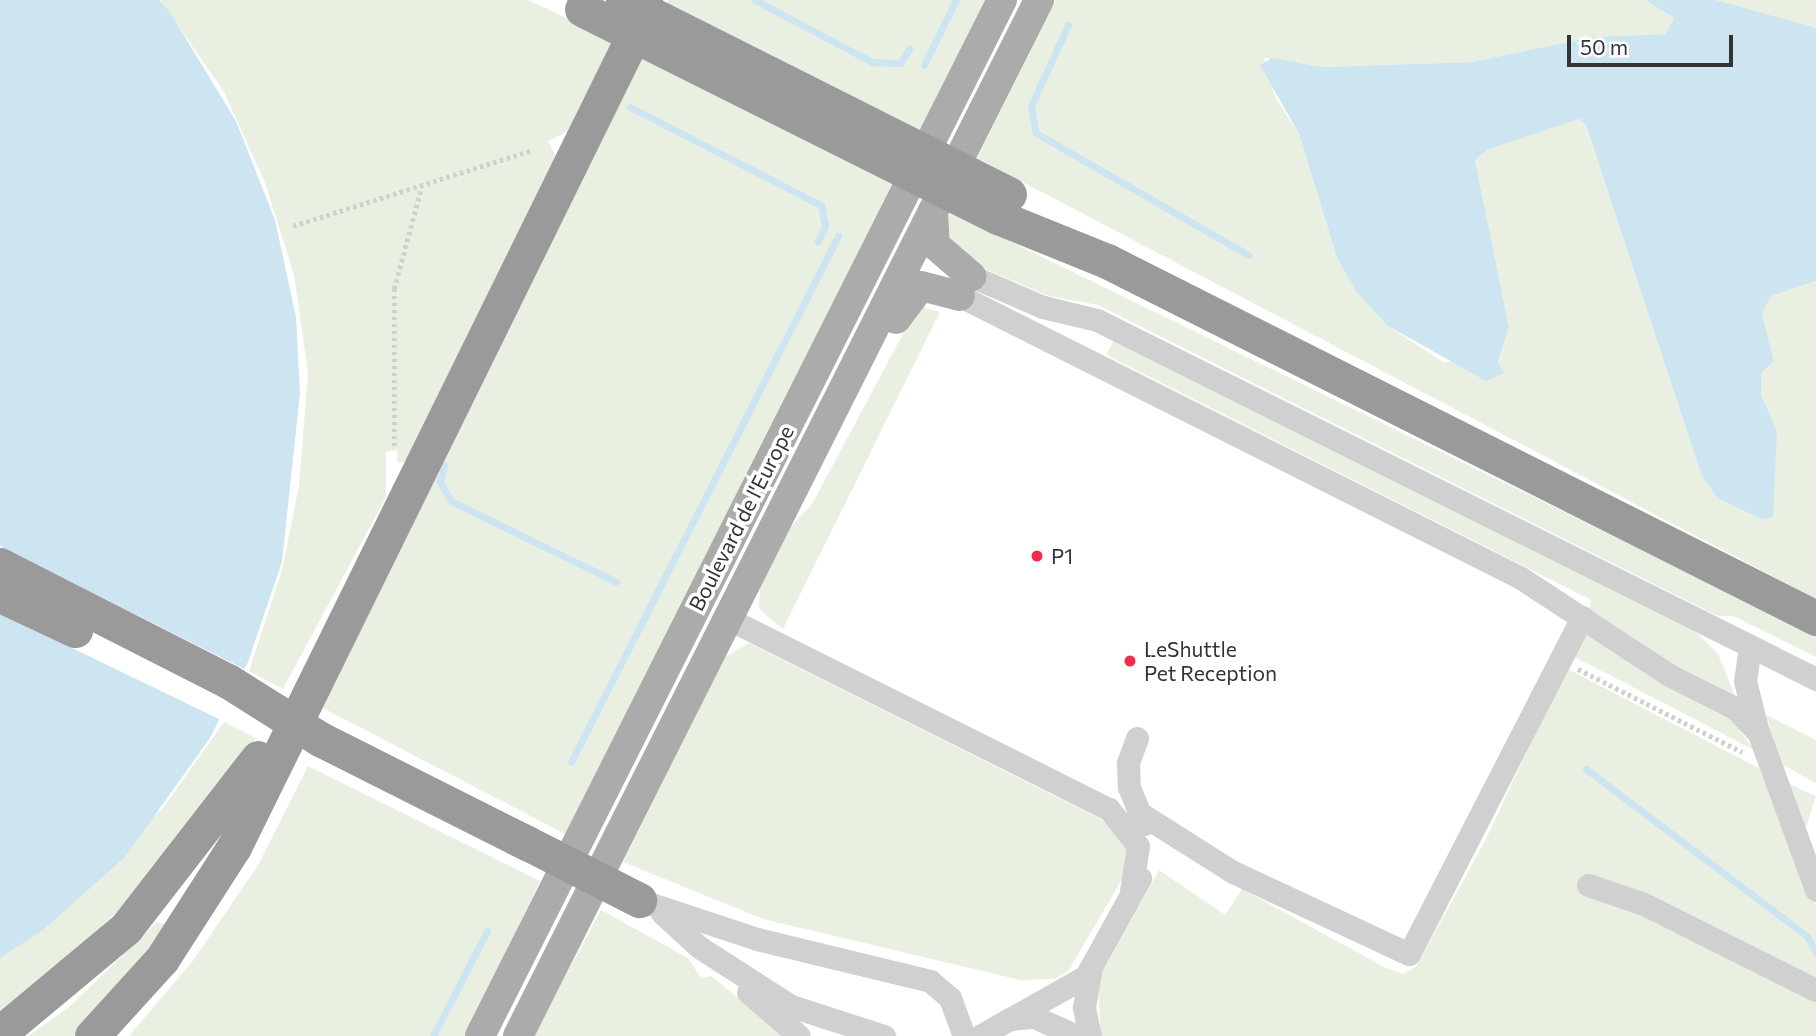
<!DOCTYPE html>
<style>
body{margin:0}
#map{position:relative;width:1816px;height:1036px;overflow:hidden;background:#fff;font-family:Commissioner,sans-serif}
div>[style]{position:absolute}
.green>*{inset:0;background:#eaf0e1}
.water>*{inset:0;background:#cde5f0}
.pier>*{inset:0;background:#fff}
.stream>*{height:7px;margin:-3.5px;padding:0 3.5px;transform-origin:3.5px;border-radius:3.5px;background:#cde5f0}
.path>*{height:4.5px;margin-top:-2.25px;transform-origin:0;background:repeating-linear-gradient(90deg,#d0d0d0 0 3.5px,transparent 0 7px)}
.minor>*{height:23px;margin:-11.5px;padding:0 11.5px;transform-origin:11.5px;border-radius:11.5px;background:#d0d0d0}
.major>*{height:30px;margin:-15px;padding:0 15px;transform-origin:15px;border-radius:15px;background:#ababab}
.highway>*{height:35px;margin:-17.5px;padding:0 17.5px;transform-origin:17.5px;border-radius:17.5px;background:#9a9a9a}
.highway-bridge>*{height:35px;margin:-17.5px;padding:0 17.5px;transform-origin:17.5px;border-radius:17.5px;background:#9a9a9a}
.dots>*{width:19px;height:19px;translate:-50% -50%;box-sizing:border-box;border:4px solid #fff;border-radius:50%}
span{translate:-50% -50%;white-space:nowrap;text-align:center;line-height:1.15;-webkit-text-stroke:7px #fff;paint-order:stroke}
.street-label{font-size:21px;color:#333}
.poi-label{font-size:21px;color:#333}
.left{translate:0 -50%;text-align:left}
.scale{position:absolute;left:1567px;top:35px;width:166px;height:32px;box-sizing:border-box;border:4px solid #333;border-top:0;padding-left:9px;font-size:21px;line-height:24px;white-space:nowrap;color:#333;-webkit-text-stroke:5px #fff;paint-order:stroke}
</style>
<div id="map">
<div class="green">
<i style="clip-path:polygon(160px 0,528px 0,613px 40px,567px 132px,548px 141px,556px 156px,407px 462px,397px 462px,397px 450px,386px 452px,386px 497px,283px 689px,249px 671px,282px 570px,299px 485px,308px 373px,294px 275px,265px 183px,224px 92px)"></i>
<i style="clip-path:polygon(668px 0,986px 0,919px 133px,666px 5px)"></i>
<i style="clip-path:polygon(1056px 0,1645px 0,1674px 18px,1665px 34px,1592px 37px,1471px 62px,1320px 67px,1264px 58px,1275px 97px,1299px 134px,1337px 258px,1357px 293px,1388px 326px,1443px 362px,1498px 363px,1509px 326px,1475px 160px,1489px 149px,1579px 119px,1586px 125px,1701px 474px,1717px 498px,1761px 519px,1777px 431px,1761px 394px,1761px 372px,1774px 361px,1762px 314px,1771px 296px,1816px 281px,1816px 599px,977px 158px)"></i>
<i style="clip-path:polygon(1716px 0,1816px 0,1816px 28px,1810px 30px)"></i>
<i style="clip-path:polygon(639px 54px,896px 183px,565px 834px,321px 707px)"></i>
<i style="clip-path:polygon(948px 211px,1816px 635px,1816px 657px,1733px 616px,1717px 616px,1098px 305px,1049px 296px,963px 260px,950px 245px)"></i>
<i style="clip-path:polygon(918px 306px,940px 312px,783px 629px,759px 609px,760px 585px,784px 534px,812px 504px)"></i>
<i style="clip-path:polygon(1114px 340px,1696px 632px,1718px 654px,1735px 696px,1659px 661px,1589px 614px,1591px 600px,1106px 355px)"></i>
<i style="clip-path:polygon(1582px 633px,1728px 714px,1754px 750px,1571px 655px)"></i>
<i style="clip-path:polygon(749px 643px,1118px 828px,1132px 862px,1069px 970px,1055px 979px,1020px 980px,763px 919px,623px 862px,725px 657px)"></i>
<i style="clip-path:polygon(1566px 668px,1759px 768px,1816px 905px,1816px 1036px,1101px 1036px,1098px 980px,1159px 870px,1225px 915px,1242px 889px,1384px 967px,1403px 974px,1416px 967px,1485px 841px)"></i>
<i style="clip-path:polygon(1766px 715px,1816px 740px,1816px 783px,1781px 764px)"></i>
<i style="clip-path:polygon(224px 722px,256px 738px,149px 883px,0 1018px,0 955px,163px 808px)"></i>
<i style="clip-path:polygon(308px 766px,540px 881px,465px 1036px,129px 1036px,192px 962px,258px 865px)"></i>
<i style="clip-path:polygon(1787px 783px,1816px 796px,1806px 828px,1799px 824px)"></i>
<i style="clip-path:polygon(601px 910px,688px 958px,701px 978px,711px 976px,786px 1036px,533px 1036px)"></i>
<i style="clip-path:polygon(157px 922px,170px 926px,74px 1036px,28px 1036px,69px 1007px)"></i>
</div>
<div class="water">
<i style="clip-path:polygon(0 0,159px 0,169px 11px,236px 121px,275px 220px,296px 317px,300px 393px,282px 562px,248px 662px,210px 738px,125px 857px,43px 930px,0 958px)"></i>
<i style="clip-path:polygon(1645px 0,1716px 0,1816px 28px,1816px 281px,1771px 296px,1762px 314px,1774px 361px,1761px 373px,1761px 394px,1777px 431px,1773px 517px,1761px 519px,1717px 498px,1701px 474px,1586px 125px,1579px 119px,1489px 149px,1475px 160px,1509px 327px,1498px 362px,1504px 373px,1486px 381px,1388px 326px,1357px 293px,1337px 258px,1299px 134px,1260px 65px,1272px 58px,1321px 67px,1471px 62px,1592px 37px,1665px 34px,1674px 18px)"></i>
</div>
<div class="pier">
<i style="clip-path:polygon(0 546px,248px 671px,223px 721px,0 613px)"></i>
</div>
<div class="stream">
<i style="left:755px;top:0;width:132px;rotate:27.9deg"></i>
<i style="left:872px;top:62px;width:28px;rotate:2deg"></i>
<i style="left:900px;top:63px;width:17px;rotate:-57deg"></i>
<i style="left:1068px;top:25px;width:89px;rotate:114.6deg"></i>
<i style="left:1031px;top:106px;width:27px;rotate:80deg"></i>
<i style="left:1036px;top:133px;width:245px;rotate:29.9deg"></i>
<i style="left:924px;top:65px;width:72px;rotate:-63.8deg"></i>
<i style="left:630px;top:107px;width:215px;rotate:27.2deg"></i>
<i style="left:821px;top:205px;width:21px;rotate:79deg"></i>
<i style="left:825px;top:226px;width:17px;rotate:115deg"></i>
<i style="left:444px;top:465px;width:17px;rotate:103deg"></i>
<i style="left:440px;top:482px;width:22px;rotate:60deg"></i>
<i style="left:451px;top:501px;width:184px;rotate:26.1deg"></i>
<i style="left:571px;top:762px;width:590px;rotate:-63.09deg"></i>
<i style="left:1586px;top:769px;width:277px;rotate:37.1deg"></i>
<i style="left:1807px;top:936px;width:18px;rotate:61deg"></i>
<i style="left:433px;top:1036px;width:118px;rotate:-62.8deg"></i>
</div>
<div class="path">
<i style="left:293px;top:226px;width:251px;rotate:-17.6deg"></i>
<i style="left:394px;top:446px;width:157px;rotate:-90deg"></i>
<i style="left:394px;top:289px;width:104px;rotate:-74.9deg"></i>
<i style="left:1578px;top:669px;width:184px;rotate:26.8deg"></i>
</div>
<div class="minor">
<i style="left:971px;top:276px;width:78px;rotate:23.3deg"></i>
<i style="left:1043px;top:307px;width:56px;rotate:13.5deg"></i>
<i style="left:1097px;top:320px;width:804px;rotate:26.53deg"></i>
<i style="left:960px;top:296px;width:628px;rotate:26.69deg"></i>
<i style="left:1521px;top:578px;width:177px;rotate:33.2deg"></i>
<i style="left:1669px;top:675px;width:74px;rotate:26.6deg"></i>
<i style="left:1735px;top:708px;width:35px;rotate:47deg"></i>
<i style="left:1759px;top:734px;width:166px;rotate:69.9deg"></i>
<i style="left:727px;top:618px;width:427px;rotate:26.6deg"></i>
<i style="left:1109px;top:809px;width:47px;rotate:51.9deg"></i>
<i style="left:1138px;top:846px;width:46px;rotate:98.8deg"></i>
<i style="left:1750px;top:646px;width:35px;rotate:98deg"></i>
<i style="left:1745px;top:681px;width:49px;rotate:75.7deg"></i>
<i style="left:1137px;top:738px;width:27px;rotate:110deg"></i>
<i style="left:1128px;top:763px;width:24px;rotate:88deg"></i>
<i style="left:1129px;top:787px;width:40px;rotate:68deg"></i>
<i style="left:1138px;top:812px;width:112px;rotate:32.3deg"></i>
<i style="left:1233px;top:872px;width:194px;rotate:25deg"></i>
<i style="left:1409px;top:954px;width:379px;rotate:-62.8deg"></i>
<i style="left:1588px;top:885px;width:59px;rotate:18.7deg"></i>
<i style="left:1644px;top:904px;width:192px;rotate:26.6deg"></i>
<i style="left:639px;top:900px;width:124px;rotate:18.3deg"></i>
<i style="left:757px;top:939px;width:178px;rotate:13.6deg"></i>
<i style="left:930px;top:981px;width:26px;rotate:40deg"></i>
<i style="left:950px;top:998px;width:40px;rotate:69.8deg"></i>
<i style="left:662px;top:913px;width:50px;rotate:42.6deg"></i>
<i style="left:699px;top:947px;width:109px;rotate:32.7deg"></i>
<i style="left:791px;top:1006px;width:98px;rotate:17.9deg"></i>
<i style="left:748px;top:992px;width:67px;rotate:40.8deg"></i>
<i style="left:1010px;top:1019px;width:87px;rotate:-29.5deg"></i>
<i style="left:1086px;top:976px;width:112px;rotate:-61.1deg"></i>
<i style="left:980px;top:1036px;width:34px;rotate:-30deg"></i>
<i style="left:1010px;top:1019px;width:24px;rotate:-5deg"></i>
<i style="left:1034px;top:1017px;width:47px;rotate:23.8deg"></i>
<i style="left:1090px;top:1036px;width:30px;rotate:-102deg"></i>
<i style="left:1084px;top:1007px;width:39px;rotate:-80deg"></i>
</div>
<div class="major">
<i style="left:933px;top:211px;width:34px;rotate:87deg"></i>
<i style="left:935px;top:245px;width:48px;rotate:40.7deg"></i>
<i style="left:896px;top:319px;width:41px;rotate:-52.9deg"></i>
<i style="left:921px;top:286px;width:40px;rotate:14.4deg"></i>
<i style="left:480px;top:1036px;width:1160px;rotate:-63.26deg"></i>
<i style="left:518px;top:1036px;width:1160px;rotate:-63.3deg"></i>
</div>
<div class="highway">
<i style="left:998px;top:217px;width:118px;rotate:22deg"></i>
<i style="left:1107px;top:261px;width:794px;rotate:26.73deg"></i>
<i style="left:320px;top:739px;width:232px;rotate:26.7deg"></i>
<i style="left:0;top:1033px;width:164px;rotate:-39.8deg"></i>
<i style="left:126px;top:928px;width:215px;rotate:-52.2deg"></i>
<i style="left:92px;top:1036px;width:104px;rotate:-47.7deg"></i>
<i style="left:162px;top:959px;width:133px;rotate:-57.3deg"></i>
<i style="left:234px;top:847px;width:935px;rotate:-63.79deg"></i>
</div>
<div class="highway-bridge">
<i style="left:623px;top:0;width:432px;rotate:26.7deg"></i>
<i style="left:582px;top:9px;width:465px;rotate:26.6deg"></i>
<i style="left:0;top:565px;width:256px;rotate:27deg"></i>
<i style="left:228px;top:681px;width:109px;rotate:32.2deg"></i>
<i style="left:0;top:595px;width:83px;rotate:25deg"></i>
<i style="left:527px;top:843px;width:126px;rotate:27deg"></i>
</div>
<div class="dots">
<i style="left:1037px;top:556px;background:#f12d4c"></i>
<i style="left:1130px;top:661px;background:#f12d4c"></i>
</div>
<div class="street-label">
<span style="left:741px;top:518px;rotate:-63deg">Boulevard de l'Europe</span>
</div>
<div class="poi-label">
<span class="left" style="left:1051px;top:556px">P1</span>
<span class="left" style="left:1144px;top:661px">LeShuttle<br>Pet Reception</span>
</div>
<div class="scale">50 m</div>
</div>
